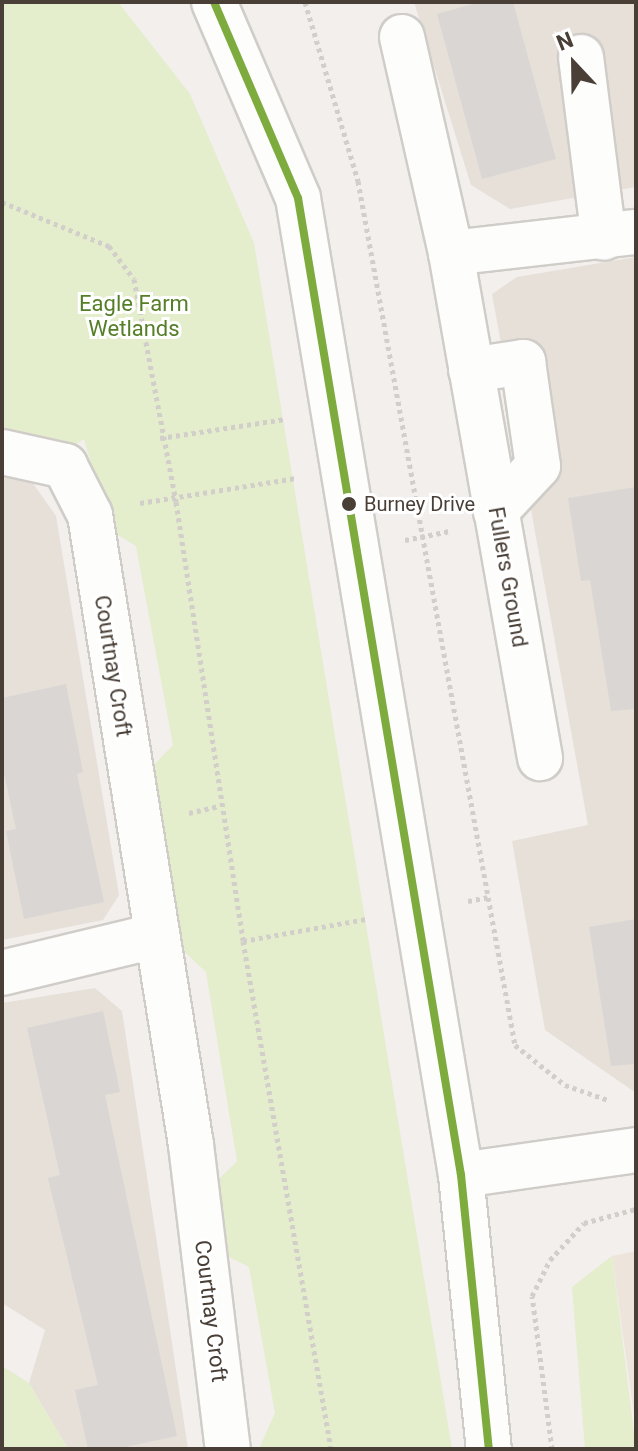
<!DOCTYPE html>
<style>
body{margin:0}
#map{position:relative;width:638px;height:1451px;overflow:hidden;background:#f2efec;font-family:Roboto,sans-serif}
div>[style]{position:absolute}
.residential>*{inset:0;background:#e6e0d9}
.education>*{inset:0;background:#ede5db}
.green>*{inset:0;background:#e4edcc}
.building>*{inset:0;background:#dad6d3}
.path>*{height:5px;margin-top:-2.5px;transform-origin:0;background:repeating-linear-gradient(90deg,#d2cfca 0 4px,transparent 0 8px)}
.roads{filter:drop-shadow(2px 0 #d0cdc9) drop-shadow(-2px 0 #d0cdc9) drop-shadow(0 2px #d0cdc9) drop-shadow(0 -2px #d0cdc9)}
.minor>*{height:44px;margin:-22px;padding:0 22px;transform-origin:22px;border-radius:22px;background:#fdfdfc}
.bus-1>*{height:8px;margin:-4px;padding:0 4px;transform-origin:4px;border-radius:4px;background:#7eab3e}
.dots>*{width:22px;height:22px;translate:-50% -50%;box-sizing:border-box;border:4px solid #fff;border-radius:50%}
span{translate:-50% -50%;white-space:nowrap;text-align:center;line-height:1.15;-webkit-text-stroke:6px #fff;paint-order:stroke}
.bus-label{font-size:20px;color:#493f37}
.left{translate:0 -50%;text-align:left}
.park-label{font-size:22px;color:#557e27}
.street-label{font-size:22px;color:#493f37}
.frame{position:absolute;inset:0;border:4px solid #493f37;pointer-events:none}
.north{position:absolute;left:534px;top:24px;width:80px;height:80px;-webkit-text-stroke:6px #fff;paint-order:stroke;rotate:338deg;font-size:22px;font-weight:700;line-height:32px;text-align:center;color:#493f37}
.north::after{content:'';display:block;margin:auto;width:28px;height:36px;background:#493f37;clip-path:polygon(50% 0,100% 100%,50% 72%,0 100%)}
</style>
<div id="map">
<div class="residential">
<i style="clip-path:polygon(414px 2px,636px 2px,636px 187px,510px 209px,471px 185px)"></i>
<i style="clip-path:polygon(636px 257px,636px 1093px,545px 1030px,512px 841px,588px 825px,492px 294px,517px 277px)"></i>
<i style="clip-path:polygon(27px 475px,56px 516px,119px 895px,103px 920px,2px 940px,2px 479px)"></i>
<i style="clip-path:polygon(95px 988px,122px 1011px,188px 1449px,68px 1449px,29px 1383px,45px 1330px,2px 1303px,2px 1003px)"></i>
</div>
<div class="education">
<i style="clip-path:polygon(636px 1251px,636px 1429px,612px 1256px)"></i>
</div>
<div class="green">
<i style="clip-path:polygon(2px 2px,118px 2px,190px 94px,254px 243px,452px 1449px,259px 1449px,275px 1413px,249px 1267px,229px 1257px,219px 1179px,237px 1161px,206px 972px,173px 941px,151px 768px,173px 745px,136px 546px,110px 530px,84px 439px,27px 475px,2px 479px)"></i>
<i style="clip-path:polygon(612px 1256px,636px 1449px,585px 1449px,572px 1287px)"></i>
<i style="clip-path:polygon(2px 1366px,29px 1383px,68px 1449px,2px 1449px)"></i>
</div>
<div class="building">
<i style="clip-path:polygon(480px 2px,513px 2px,556px 159px,482px 179px,437px 14px)"></i>
<i style="clip-path:polygon(636px 487px,636px 709px,611px 711px,590px 580px,581px 581px,568px 498px)"></i>
<i style="clip-path:polygon(66px 684px,83px 772px,77px 774px,104px 902px,24px 919px,6px 831px,16px 829px,2px 764px,2px 698px)"></i>
<i style="clip-path:polygon(636px 919px,636px 1064px,611px 1066px,589px 927px)"></i>
<i style="clip-path:polygon(103px 1011px,120px 1092px,105px 1095px,177px 1436px,116px 1449px,88px 1449px,75px 1390px,98px 1385px,48px 1178px,60px 1175px,27px 1028px)"></i>
</div>
<div class="path">
<i style="left:305px;top:2px;width:187px;rotate:73.5deg"></i>
<i style="left:358px;top:181px;width:878px;rotate:79.7deg"></i>
<i style="left:515px;top:1045px;width:64px;rotate:38.7deg"></i>
<i style="left:565px;top:1085px;width:46px;rotate:19.2deg"></i>
<i style="left:2px;top:202px;width:116px;rotate:22.4deg"></i>
<i style="left:109px;top:246px;width:41px;rotate:52.9deg"></i>
<i style="left:134px;top:279px;width:227px;rotate:79.3deg"></i>
<i style="left:176px;top:502px;width:444px;rotate:81.3deg"></i>
<i style="left:243px;top:941px;width:126px;rotate:-10.1deg"></i>
<i style="left:160px;top:438px;width:127px;rotate:-8.6deg"></i>
<i style="left:140px;top:503px;width:158px;rotate:-9.1deg"></i>
<i style="left:405px;top:540px;width:46px;rotate:-11.3deg"></i>
<i style="left:189px;top:813px;width:31px;rotate:-13deg"></i>
<i style="left:468px;top:901px;width:20px;rotate:-11deg"></i>
<i style="left:243px;top:941px;width:516px;rotate:80.17deg"></i>
<i style="left:552px;top:1449px;width:154px;rotate:-97.4deg"></i>
<i style="left:532px;top:1296px;width:40px;rotate:-63.4deg"></i>
<i style="left:550px;top:1260px;width:50px;rotate:-47.4deg"></i>
<i style="left:584px;top:1223px;width:54px;rotate:-15.1deg"></i>
</div>
<div class="roads">
<div class="minor">
<i style="left:214px;top:2px;width:213px;rotate:66.8deg"></i>
<i style="left:298px;top:198px;width:991px;rotate:80.53deg"></i>
<i style="left:461px;top:1175px;width:275px;rotate:84.2deg"></i>
<i style="left:402px;top:37px;width:221px;rotate:77.2deg"></i>
<i style="left:451px;top:253px;width:513px;rotate:80deg"></i>
<i style="left:581px;top:57px;width:182px;rotate:82.8deg"></i>
<i style="left:451px;top:253px;width:186px;rotate:-6.5deg"></i>
<i style="left:471px;top:370px;width:53px;rotate:-8.7deg"></i>
<i style="left:523px;top:362px;width:105px;rotate:81.8deg"></i>
<i style="left:538px;top:466px;width:62px;rotate:133deg"></i>
<i style="left:2px;top:452px;width:65px;rotate:12.5deg"></i>
<i style="left:65px;top:466px;width:55px;rotate:63deg"></i>
<i style="left:90px;top:515px;width:638px;rotate:80.89deg"></i>
<i style="left:191px;top:1145px;width:306px;rotate:83.1deg"></i>
<i style="left:2px;top:973px;width:157px;rotate:-13.6deg"></i>
<i style="left:461px;top:1175px;width:177px;rotate:-8.1deg"></i>
</div>
</div>
<div class="bus-1">
<i style="left:214px;top:2px;width:213px;rotate:66.8deg"></i>
<i style="left:298px;top:198px;width:991px;rotate:80.53deg"></i>
<i style="left:461px;top:1175px;width:275px;rotate:84.2deg"></i>
</div>
<div class="dots">
<i style="left:349px;top:504px;background:#493f37"></i>
</div>
<div class="bus-label">
<span class="left" style="left:364px;top:504px">Burney Drive</span>
</div>
<div class="park-label">
<span style="left:134px;top:316px">Eagle Farm<br>Wetlands</span>
</div>
<div class="street-label">
<span style="left:508px;top:577px;rotate:80deg">Fullers Ground</span>
<span style="left:113px;top:666px;rotate:81deg">Courtnay Croft</span>
<span style="left:211px;top:1311px;rotate:83deg">Courtnay Croft</span>
</div>
<div class="frame"></div>
<div class="north">N</div>
</div>
